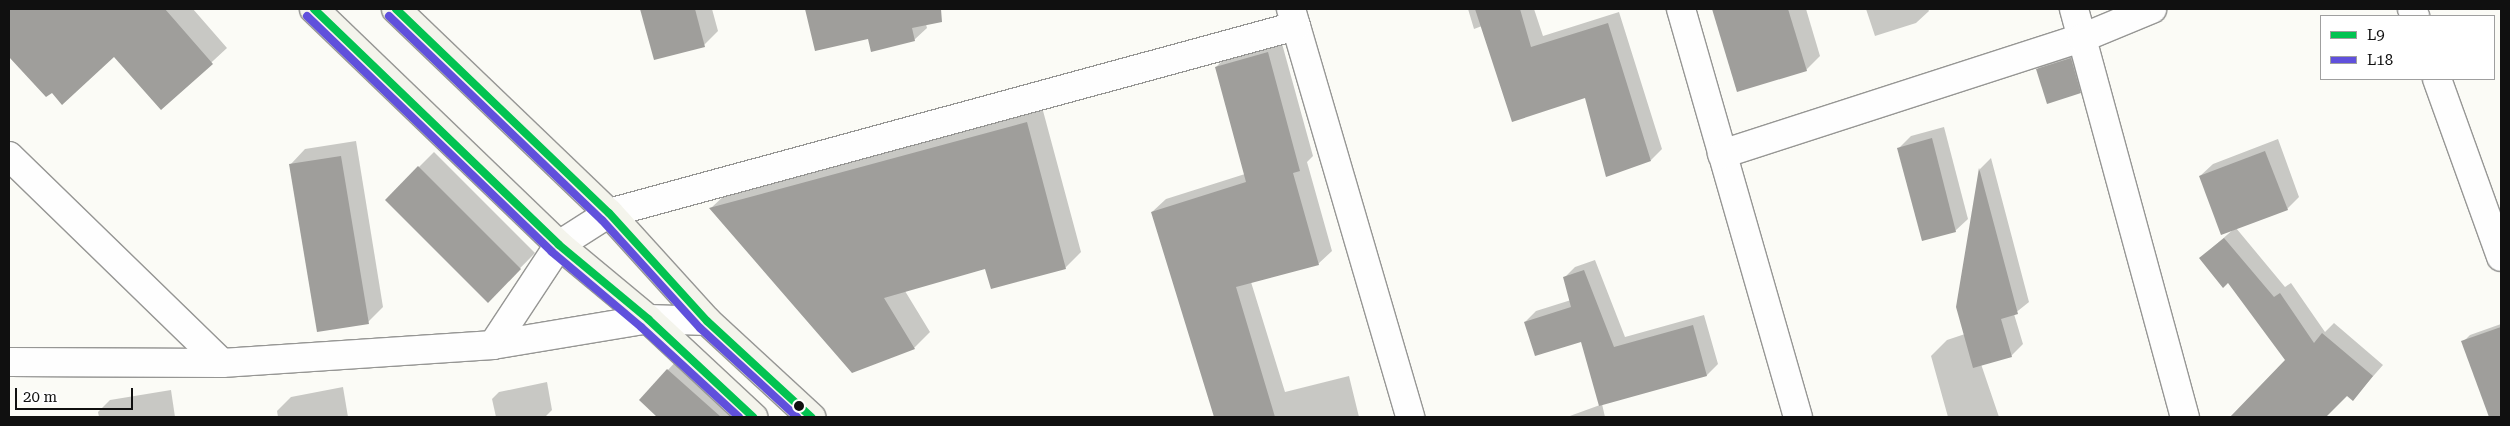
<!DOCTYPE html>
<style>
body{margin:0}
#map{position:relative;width:2510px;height:426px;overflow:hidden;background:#fbfbf6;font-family:"Roboto Serif",serif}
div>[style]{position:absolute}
.shadow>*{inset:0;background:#0003}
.building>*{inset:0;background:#9f9e9b}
.roads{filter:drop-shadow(1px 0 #969694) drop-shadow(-1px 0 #969694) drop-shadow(0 1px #969694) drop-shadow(0 -1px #969694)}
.street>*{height:28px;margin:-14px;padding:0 14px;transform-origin:14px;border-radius:14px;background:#fefefe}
.secondary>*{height:28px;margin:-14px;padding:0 14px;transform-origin:14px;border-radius:14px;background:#f4f4ec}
.bus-1>*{height:8px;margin:-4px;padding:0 4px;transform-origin:4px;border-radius:4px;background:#02c351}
.bus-2>*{height:8px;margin:-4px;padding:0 4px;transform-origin:4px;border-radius:4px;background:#6050dc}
.dots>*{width:14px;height:14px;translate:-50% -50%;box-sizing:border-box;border:2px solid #fff;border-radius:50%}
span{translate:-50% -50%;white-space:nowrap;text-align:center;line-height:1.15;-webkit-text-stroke:5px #fff;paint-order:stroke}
.frame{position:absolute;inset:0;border:10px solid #101010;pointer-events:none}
.legend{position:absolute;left:2320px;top:15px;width:175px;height:65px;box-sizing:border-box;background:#fff;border:1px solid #9f9f9f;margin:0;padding:6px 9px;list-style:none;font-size:15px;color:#101010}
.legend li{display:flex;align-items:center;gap:10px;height:25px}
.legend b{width:25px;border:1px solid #9f9f9f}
.scale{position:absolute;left:15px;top:388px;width:118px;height:22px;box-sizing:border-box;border:2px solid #101010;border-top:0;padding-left:6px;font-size:15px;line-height:18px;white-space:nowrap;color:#101010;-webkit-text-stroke:4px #fff;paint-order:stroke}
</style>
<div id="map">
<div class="shadow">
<i style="clip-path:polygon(9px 9px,193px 9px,227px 48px,161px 109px,114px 55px,20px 54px,9px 42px)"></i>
<i style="clip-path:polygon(642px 9px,712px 9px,718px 31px,704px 45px,655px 59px)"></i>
<i style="clip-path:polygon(806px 9px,922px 9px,927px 28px,914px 40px,869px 37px,816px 49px)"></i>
<i style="clip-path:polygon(1468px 9px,1534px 9px,1543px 36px,1619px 12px,1662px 149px,1651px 160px,1586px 97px,1482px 26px,1474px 29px)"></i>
<i style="clip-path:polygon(1714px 9px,1806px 9px,1820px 56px,1806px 70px,1737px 91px)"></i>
<i style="clip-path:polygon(1866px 9px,1928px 9px,1929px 11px,1916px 23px,1875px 36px)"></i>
<i style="clip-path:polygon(1281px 40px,1313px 156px,1307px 162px,1332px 251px,1318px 264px,1251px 282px,1285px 392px,1349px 376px,1359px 417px,1219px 417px,1152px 212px,1166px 199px,1245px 174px,1216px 67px,1230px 53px)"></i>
<i style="clip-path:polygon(2078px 52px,2087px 85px,2080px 91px,2037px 70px,2044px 63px)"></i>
<i style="clip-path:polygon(1042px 107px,1081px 252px,1065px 268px,986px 267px,905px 291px,930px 332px,914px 348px,711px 208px,727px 193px)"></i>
<i style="clip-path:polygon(1944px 127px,1968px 219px,1955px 231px,1899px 148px,1911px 136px)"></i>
<i style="clip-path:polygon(2278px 139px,2299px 197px,2287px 209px,2236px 228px,2285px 287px,2291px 283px,2325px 332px,2334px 323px,2383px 365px,2353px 399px,2347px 394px,2324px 417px,2247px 417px,2239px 410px,2286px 360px,2212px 248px,2235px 228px,2200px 176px,2213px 164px)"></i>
<i style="clip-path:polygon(356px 141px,383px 307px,368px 322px,290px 165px,305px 149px)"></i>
<i style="clip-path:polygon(434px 152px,535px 253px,488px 301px,386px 200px)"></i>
<i style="clip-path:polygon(1991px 158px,2029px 302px,2014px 314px,2023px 344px,2011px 356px,1981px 364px,1999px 417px,1948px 417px,1931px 356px,1947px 340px,1965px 334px,1957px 307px,1980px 169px)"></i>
<i style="clip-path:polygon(1595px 260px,1625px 337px,1704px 315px,1718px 364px,1707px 375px,1602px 404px,1605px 417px,1567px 417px,1600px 405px,1582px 341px,1525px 322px,1536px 311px,1571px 300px,1564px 278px,1575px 267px)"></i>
<i style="clip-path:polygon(2501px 324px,2501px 402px,2486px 407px,2463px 342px,2470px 335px)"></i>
<i style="clip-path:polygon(680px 357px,740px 417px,659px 417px,640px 400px)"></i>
<i style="clip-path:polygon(547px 382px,552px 410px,545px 417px,496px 417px,492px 399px,499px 392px)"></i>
<i style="clip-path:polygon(343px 387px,348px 417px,278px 417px,277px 411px,291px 397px)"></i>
<i style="clip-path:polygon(171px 390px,175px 417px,99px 417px,98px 412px,110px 400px)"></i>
</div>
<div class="building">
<i style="clip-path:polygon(9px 9px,165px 9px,213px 64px,161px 110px,114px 57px,62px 105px,52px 93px,46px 97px,9px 57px)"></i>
<i style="clip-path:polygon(640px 9px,695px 9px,705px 47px,654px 60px)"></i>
<i style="clip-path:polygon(805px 9px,941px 9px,942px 22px,912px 28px,915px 41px,871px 52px,868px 39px,815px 51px)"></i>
<i style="clip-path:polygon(1475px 9px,1520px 9px,1531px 47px,1608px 23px,1651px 161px,1606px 177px,1585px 98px,1512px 122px)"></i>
<i style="clip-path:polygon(1712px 9px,1788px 9px,1807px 71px,1737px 92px)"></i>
<i style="clip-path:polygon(1268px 52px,1300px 171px,1293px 173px,1319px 265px,1236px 287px,1275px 417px,1214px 417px,1151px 212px,1246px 182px,1215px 67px)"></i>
<i style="clip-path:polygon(2071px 58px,2081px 93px,2047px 104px,2036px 69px)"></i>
<i style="clip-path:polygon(1027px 122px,1066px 269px,991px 289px,985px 269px,884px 298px,915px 349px,852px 373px,709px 208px)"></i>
<i style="clip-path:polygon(1932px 138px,1956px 232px,1922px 241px,1897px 148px)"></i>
<i style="clip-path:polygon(2265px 151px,2288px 210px,2221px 235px,2199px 176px)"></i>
<i style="clip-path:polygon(341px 156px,369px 324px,317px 332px,289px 164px)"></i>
<i style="clip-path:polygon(418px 166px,521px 269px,488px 303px,385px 200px)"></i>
<i style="clip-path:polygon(1979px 168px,2018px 314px,2001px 319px,2012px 357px,1973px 368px,1956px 307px)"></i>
<i style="clip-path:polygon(2224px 238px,2274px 297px,2280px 293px,2314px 343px,2322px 333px,2373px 376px,2353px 401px,2347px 396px,2326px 417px,2230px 417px,2285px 360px,2228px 283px,2223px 288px,2199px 258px)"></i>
<i style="clip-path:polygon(1584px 270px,1614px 347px,1693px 325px,1707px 376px,1599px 406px,1581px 342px,1535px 356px,1524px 322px,1571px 307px,1563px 277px)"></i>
<i style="clip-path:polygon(2501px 327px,2501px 417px,2489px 417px,2461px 341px)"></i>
<i style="clip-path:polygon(667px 369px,721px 417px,657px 417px,639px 400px)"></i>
</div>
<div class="roads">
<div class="street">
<i style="left:1291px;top:9px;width:425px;rotate:73.7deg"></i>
<i style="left:1681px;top:9px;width:424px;rotate:74deg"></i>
<i style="left:2074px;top:9px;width:423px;rotate:74.8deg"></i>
<i style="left:2412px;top:9px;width:8px;rotate:67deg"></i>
<i style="left:2437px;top:79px;width:189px;rotate:70.2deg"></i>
<i style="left:1722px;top:154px;width:378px;rotate:-17.9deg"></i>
<i style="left:2082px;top:38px;width:76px;rotate:-22.5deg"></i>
<i style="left:9px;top:156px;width:297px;rotate:44.2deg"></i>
<i style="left:493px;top:345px;width:120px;rotate:-56.6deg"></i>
<i style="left:559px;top:245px;width:59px;rotate:-32.6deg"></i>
<i style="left:609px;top:213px;width:712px;rotate:-15.23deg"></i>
<i style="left:9px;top:362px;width:213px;rotate:0.3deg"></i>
<i style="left:222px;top:363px;width:272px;rotate:-3.8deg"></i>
<i style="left:493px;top:345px;width:157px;rotate:-9.5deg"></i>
<i style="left:648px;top:319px;width:59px;rotate:1.9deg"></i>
</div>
<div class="secondary">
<i style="left:314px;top:9px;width:340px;rotate:43.9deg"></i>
<i style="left:559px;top:245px;width:116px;rotate:39.7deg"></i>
<i style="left:648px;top:319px;width:144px;rotate:43deg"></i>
<i style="left:396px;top:9px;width:295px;rotate:43.8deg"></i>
<i style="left:609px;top:213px;width:146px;rotate:47.8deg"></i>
<i style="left:707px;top:321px;width:142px;rotate:42.7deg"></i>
</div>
</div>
<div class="bus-1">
<i style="left:314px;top:9px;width:340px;rotate:43.9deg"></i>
<i style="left:559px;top:245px;width:116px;rotate:39.7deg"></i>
<i style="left:648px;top:319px;width:144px;rotate:43deg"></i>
<i style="left:396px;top:9px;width:295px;rotate:43.8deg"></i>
<i style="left:609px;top:213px;width:146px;rotate:47.8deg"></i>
<i style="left:707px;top:321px;width:142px;rotate:42.7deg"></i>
</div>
<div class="bus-2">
<i style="left:307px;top:16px;width:340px;rotate:43.9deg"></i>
<i style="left:552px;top:252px;width:116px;rotate:40.1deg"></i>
<i style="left:641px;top:327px;width:133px;rotate:42.6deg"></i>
<i style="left:389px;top:16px;width:295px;rotate:43.8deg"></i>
<i style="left:602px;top:220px;width:146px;rotate:47.8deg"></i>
<i style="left:700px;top:328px;width:132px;rotate:42.5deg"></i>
</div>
<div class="dots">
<i style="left:799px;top:406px;background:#101010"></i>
</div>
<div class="frame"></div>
<ul class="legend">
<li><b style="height:6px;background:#02c351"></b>L9</li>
<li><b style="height:6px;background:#6050dc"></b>L18</li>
</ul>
<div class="scale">20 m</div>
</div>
